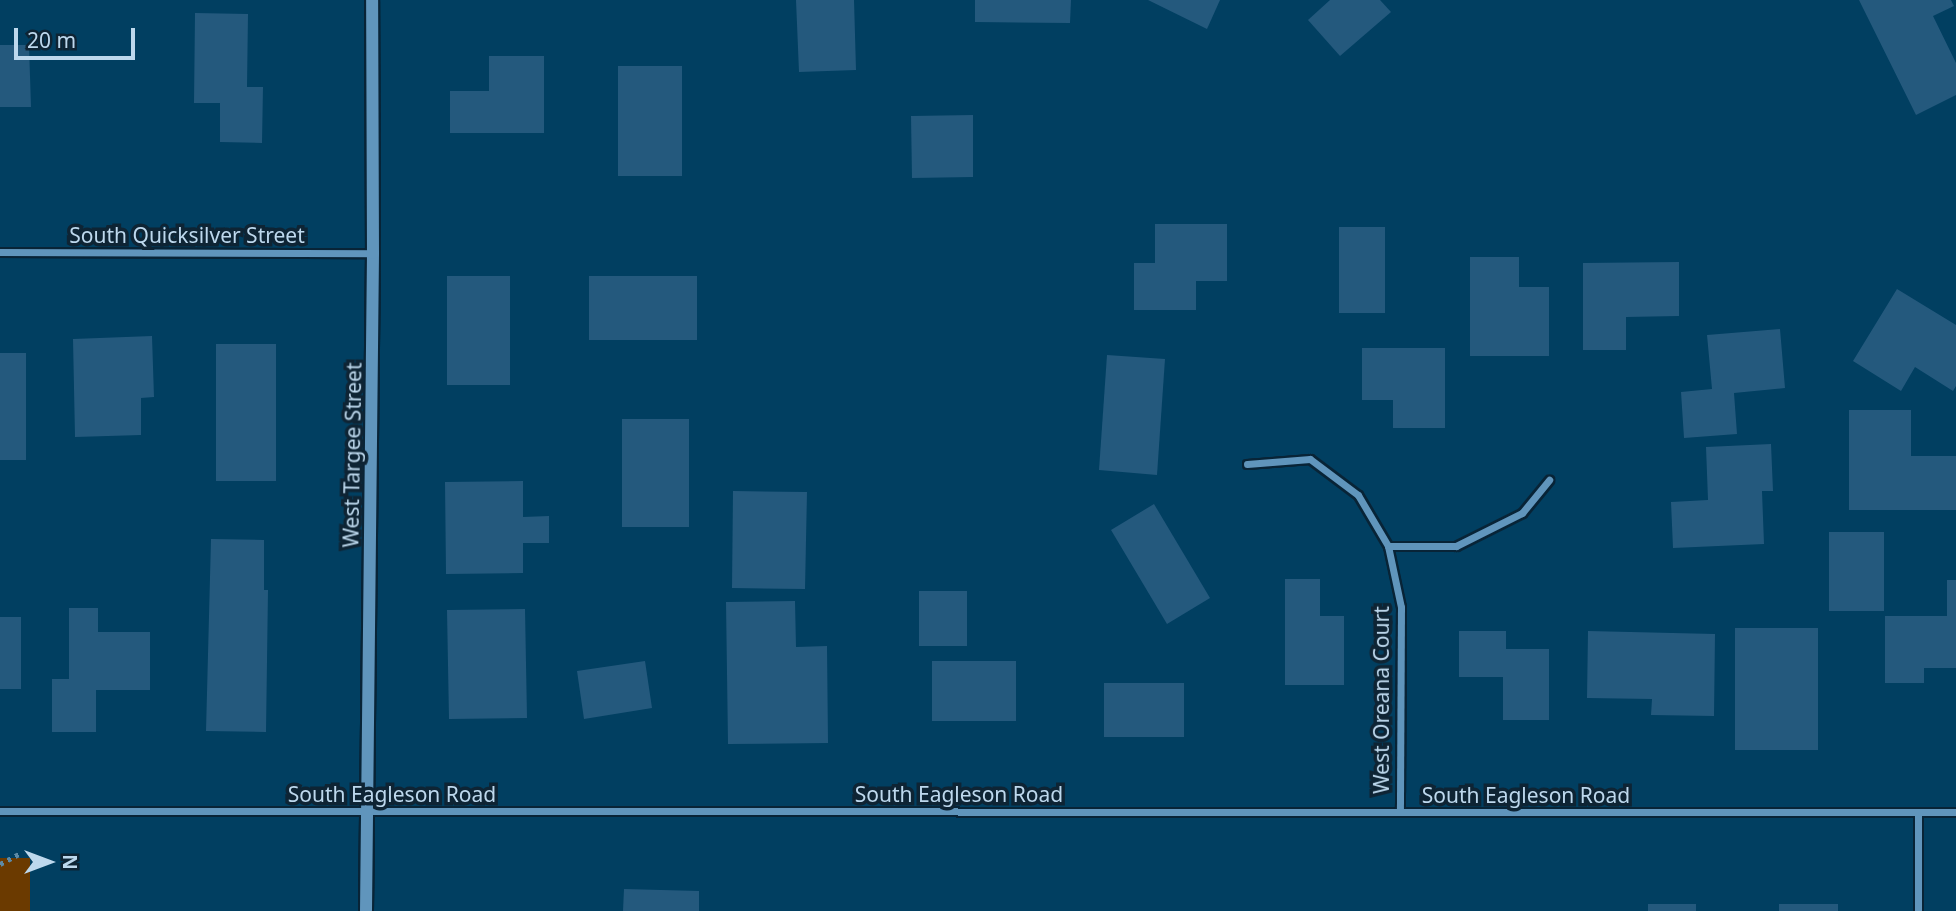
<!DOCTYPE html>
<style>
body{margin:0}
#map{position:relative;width:1956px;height:911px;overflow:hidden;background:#013f61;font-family:"Noto Sans",sans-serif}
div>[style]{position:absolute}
.green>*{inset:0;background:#6b3a00}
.building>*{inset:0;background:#24597d}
.path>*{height:4.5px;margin-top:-2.25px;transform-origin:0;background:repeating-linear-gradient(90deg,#5d8aa6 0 3.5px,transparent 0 8.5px)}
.roads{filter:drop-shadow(2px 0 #082437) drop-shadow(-2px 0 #082437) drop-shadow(0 2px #082437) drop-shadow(0 -2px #082437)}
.minor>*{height:7px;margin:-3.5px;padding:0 3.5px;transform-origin:3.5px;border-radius:3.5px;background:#6095bc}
.tertiary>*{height:12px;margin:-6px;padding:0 6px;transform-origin:6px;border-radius:6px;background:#6095bc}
span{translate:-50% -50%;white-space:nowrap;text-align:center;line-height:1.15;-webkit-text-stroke:7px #0e2434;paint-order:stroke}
.street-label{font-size:21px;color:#bdd8ed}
.north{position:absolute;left:14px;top:827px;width:70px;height:70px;-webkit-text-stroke:5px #0e2434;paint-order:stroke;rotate:90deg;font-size:19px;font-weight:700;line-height:28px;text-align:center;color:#bdd8ed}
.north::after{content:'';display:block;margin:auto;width:24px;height:32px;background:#bdd8ed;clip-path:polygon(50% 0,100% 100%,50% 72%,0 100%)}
.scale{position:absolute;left:14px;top:28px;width:121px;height:32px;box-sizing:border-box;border:4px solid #bdd8ed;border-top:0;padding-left:9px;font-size:21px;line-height:24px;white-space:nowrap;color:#bdd8ed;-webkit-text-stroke:5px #0e2434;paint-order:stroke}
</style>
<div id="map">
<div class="green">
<i style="clip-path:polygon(0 858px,30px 858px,30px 911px,0 911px)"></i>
</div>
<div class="building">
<i style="clip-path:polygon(796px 0,854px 0,856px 70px,799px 72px)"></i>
<i style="clip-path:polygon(975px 0,1071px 0,1070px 23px,975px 22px)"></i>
<i style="clip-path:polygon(1148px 0,1220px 0,1207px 29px)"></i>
<i style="clip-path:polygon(1330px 0,1380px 0,1391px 12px,1340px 56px,1308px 20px)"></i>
<i style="clip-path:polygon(1859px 0,1951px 0,1954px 6px,1933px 16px,1956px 63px,1956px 95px,1916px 115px)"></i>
<i style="clip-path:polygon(195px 13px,248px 14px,247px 87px,263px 87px,262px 143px,220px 142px,220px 103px,194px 103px)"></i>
<i style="clip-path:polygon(0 45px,29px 45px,31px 107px,0 107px)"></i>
<i style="clip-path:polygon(489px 56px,544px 56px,544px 133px,450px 133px,450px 91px,489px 91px)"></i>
<i style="clip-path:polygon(618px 66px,682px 66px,682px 176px,618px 176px)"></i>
<i style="clip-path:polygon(973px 115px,973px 177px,912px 178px,911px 116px)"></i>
<i style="clip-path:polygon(1155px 224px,1227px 224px,1227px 281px,1196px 281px,1196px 310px,1134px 310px,1134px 263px,1155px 263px)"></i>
<i style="clip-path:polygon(1339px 227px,1385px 227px,1385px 313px,1339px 313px)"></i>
<i style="clip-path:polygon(1470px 257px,1519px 257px,1519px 287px,1549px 287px,1549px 356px,1470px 356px)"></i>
<i style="clip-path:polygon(1679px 262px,1679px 316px,1626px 317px,1626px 350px,1583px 350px,1583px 263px)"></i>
<i style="clip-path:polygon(447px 276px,510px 276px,510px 385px,447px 385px)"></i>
<i style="clip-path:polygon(589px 276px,697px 276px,697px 340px,589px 340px)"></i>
<i style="clip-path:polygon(1897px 289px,1956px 325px,1956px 386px,1953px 391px,1915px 367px,1901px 391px,1853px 361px)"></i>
<i style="clip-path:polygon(1780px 329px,1785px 388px,1734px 393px,1737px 434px,1684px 438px,1681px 392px,1712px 389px,1707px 335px)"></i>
<i style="clip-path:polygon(152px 336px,154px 397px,141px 398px,141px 435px,75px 437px,73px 339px)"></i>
<i style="clip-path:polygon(216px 344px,276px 344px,276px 481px,216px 481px)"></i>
<i style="clip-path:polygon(1362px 348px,1445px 348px,1445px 428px,1393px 428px,1393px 400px,1362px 400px)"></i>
<i style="clip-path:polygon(0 353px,26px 353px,26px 460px,0 460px)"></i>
<i style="clip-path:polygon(1107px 355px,1165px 359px,1157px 475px,1099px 470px)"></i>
<i style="clip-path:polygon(1849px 410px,1911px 410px,1911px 456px,1956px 456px,1956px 510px,1849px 510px)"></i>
<i style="clip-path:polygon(622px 419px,689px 419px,689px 527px,622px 527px)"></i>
<i style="clip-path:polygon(1771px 444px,1773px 491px,1762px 491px,1764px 544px,1673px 548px,1671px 502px,1708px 500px,1706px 447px)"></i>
<i style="clip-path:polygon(523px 481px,523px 517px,549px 516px,549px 543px,523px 543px,523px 573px,446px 574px,445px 482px)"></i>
<i style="clip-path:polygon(733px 491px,807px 492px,805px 589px,732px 588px)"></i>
<i style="clip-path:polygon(1154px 504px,1210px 598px,1167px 624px,1111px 530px)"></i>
<i style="clip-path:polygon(1829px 532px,1884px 532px,1884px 611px,1829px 611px)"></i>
<i style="clip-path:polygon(211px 539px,264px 540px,264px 590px,268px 590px,266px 732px,206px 731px)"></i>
<i style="clip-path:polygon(1285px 579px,1320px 579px,1320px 616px,1344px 616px,1344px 685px,1285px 685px)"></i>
<i style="clip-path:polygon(1947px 580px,1956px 580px,1956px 668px,1924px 668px,1924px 683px,1885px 683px,1885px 616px,1947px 616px)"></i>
<i style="clip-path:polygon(919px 591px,967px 591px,967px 646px,919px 646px)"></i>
<i style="clip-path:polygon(795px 601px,796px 647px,827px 646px,828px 743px,728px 744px,726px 602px)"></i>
<i style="clip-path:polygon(69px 608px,98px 608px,98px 632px,150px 632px,150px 690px,96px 690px,96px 732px,52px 732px,52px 679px,69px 679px)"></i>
<i style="clip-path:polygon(525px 609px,527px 718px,449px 719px,447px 610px)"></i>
<i style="clip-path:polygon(0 617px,21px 617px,21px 689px,0 689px)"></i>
<i style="clip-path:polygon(1735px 628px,1818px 628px,1818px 750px,1735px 750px)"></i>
<i style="clip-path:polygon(1459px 631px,1506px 631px,1506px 649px,1549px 649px,1549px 720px,1503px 720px,1503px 677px,1459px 677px)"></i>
<i style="clip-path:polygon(1588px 631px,1715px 634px,1714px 716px,1651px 715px,1652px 699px,1587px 698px)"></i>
<i style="clip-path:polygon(645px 661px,652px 708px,584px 719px,577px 671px)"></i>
<i style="clip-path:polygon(932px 661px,1016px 661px,1016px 721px,932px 721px)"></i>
<i style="clip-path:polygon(1104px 683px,1184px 683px,1184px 737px,1104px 737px)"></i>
<i style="clip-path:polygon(624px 889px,699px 891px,699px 911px,623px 911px)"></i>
<i style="clip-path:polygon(1648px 904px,1696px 904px,1696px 911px,1648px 911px)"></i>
<i style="clip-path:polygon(1779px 904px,1838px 904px,1838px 911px,1779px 911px)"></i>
</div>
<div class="path">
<i style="left:0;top:864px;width:24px;rotate:-28deg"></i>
</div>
<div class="roads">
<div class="minor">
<i style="left:0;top:252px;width:373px;rotate:0.2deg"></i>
<i style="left:1247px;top:464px;width:63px;rotate:-4.5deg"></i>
<i style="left:1310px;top:459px;width:60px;rotate:36.9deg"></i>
<i style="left:1358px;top:495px;width:59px;rotate:59.5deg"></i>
<i style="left:1388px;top:546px;width:62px;rotate:78deg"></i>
<i style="left:1401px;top:607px;width:205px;rotate:90.3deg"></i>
<i style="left:1388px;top:546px;width:68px"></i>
<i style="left:1456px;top:546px;width:74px;rotate:-26.6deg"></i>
<i style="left:1522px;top:513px;width:43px;rotate:-50.7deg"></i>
<i style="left:0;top:811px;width:1956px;rotate:0.03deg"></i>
<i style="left:1918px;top:911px;width:99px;rotate:-90deg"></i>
</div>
<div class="tertiary">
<i style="left:366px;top:911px;width:658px;rotate:-89.39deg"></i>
<i style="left:373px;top:253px;width:253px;rotate:-90.2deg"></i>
</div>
</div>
<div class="street-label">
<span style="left:187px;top:235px">South Quicksilver Street</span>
<span style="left:352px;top:455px;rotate:-89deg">West Targee Street</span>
<span style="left:1381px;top:700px;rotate:-90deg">West Oreana Court</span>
<span style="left:392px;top:794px">South Eagleson Road</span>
<span style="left:959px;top:794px">South Eagleson Road</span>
<span style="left:1526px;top:795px">South Eagleson Road</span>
</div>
<div class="north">N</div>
<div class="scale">20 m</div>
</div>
